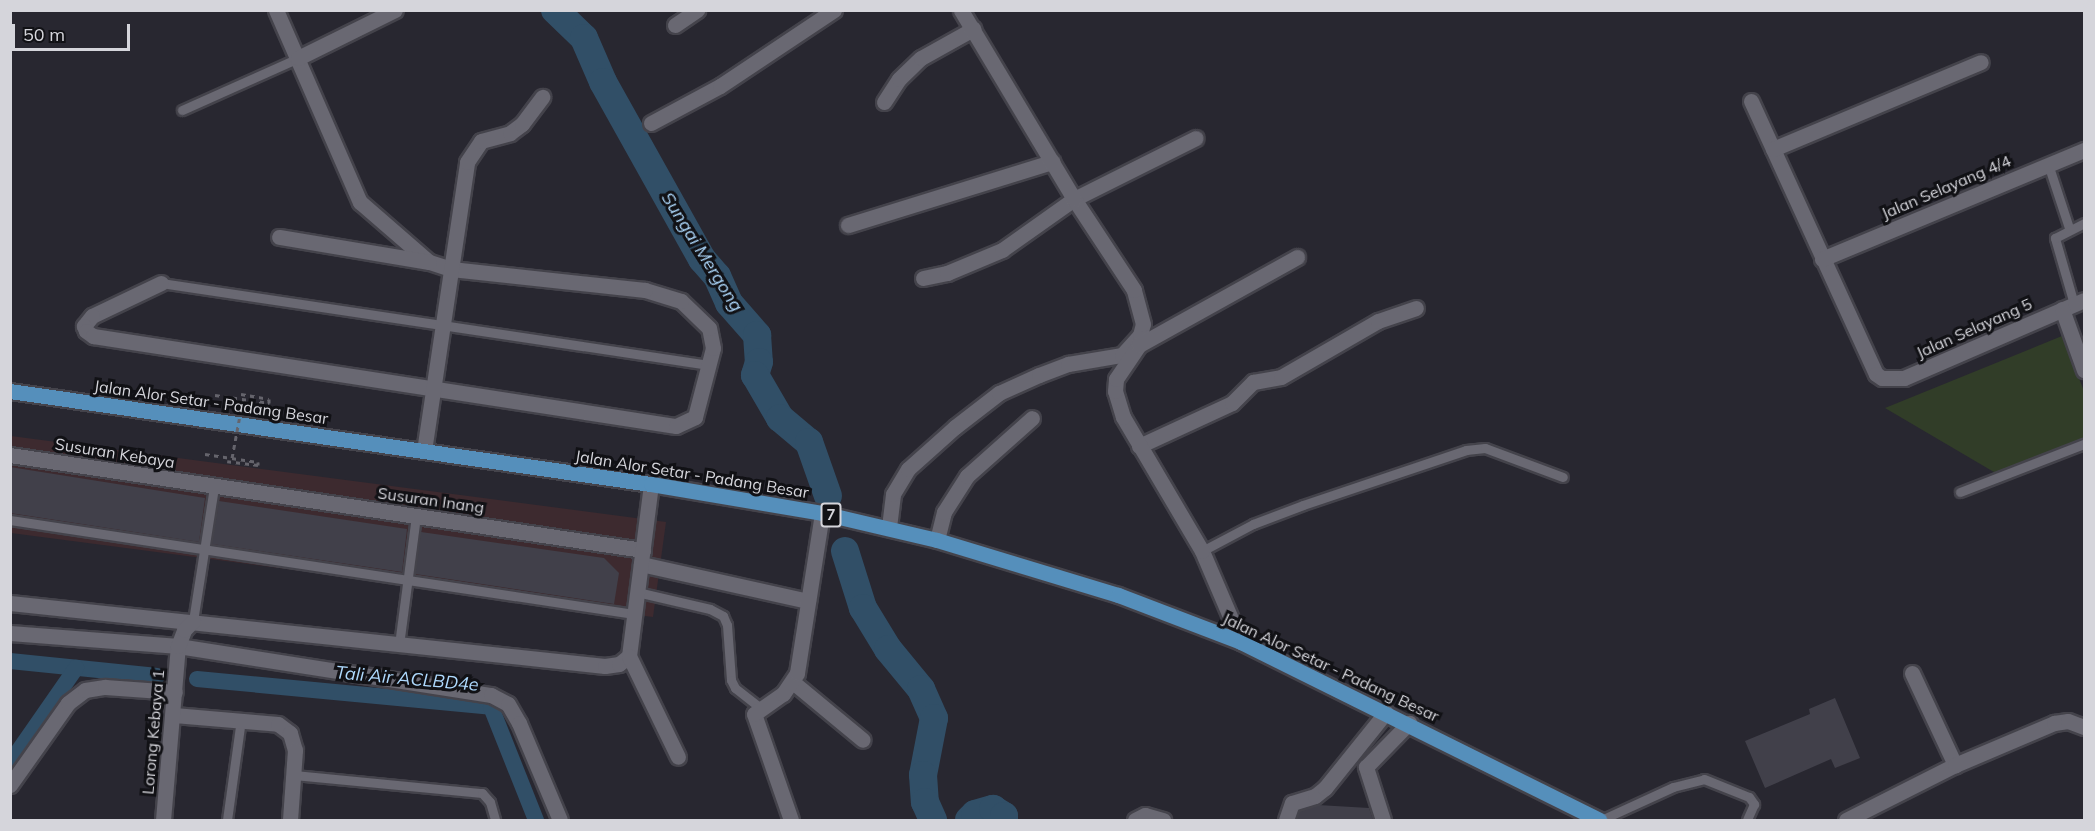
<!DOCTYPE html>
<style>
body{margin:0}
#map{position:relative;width:2095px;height:831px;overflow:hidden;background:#282730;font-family:Mulish,sans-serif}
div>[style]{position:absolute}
.commercial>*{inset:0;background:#3d2a2f}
.green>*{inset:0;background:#313d28}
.canal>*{height:16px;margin:-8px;padding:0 8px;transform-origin:8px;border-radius:8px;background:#314f67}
.river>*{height:28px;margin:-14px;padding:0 14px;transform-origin:14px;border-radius:14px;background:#314f67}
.building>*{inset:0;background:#41404a}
.path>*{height:3px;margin-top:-1.5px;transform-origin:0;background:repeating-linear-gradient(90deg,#65646c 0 4.5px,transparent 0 9px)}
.roads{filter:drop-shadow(2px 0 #44434b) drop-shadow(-2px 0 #44434b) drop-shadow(0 2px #44434b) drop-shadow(0 -2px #44434b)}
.lane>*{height:9px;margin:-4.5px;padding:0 4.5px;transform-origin:4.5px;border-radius:4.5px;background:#696872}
.street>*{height:15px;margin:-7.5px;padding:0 7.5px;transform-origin:7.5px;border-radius:7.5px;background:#696872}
.primary>*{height:15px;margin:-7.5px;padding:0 7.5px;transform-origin:7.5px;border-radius:7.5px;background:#558fbb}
.path-bridge>*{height:3px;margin-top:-1.5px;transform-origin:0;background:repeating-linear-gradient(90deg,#65646c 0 4.5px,transparent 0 9px)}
span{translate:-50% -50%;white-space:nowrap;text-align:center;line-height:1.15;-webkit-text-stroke:6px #111115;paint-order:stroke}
.shield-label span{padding:2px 4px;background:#111115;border:2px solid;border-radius:4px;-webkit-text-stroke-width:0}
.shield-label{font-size:15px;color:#d5d5db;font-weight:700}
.street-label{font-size:16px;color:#d5d5db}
.water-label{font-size:18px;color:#aed9fd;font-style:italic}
.frame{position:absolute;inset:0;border:12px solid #d5d5db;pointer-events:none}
.scale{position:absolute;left:12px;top:24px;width:118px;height:27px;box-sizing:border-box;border:3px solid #d5d5db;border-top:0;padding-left:8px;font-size:18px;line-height:21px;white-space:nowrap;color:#d5d5db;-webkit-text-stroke:4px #111115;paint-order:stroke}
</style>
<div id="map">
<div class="commercial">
<i style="clip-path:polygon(11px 436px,666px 522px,653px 617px,11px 533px)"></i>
</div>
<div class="green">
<i style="clip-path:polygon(2062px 336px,2084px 391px,2084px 440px,1999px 475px,1885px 408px)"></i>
</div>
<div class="canal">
<i style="left:10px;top:661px;width:148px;rotate:5.8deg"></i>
<i style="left:197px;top:679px;width:295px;rotate:5.4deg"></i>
<i style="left:491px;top:707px;width:122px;rotate:68.3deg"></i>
<i style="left:10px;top:763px;width:116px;rotate:-55.2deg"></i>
</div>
<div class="river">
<i style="left:555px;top:10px;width:40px;rotate:44deg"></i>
<i style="left:584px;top:38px;width:48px;rotate:66.6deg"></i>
<i style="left:603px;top:82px;width:203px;rotate:60.8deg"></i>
<i style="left:702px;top:259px;width:23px;rotate:49deg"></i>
<i style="left:717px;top:276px;width:30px;rotate:66deg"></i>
<i style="left:729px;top:303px;width:43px;rotate:48.8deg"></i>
<i style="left:757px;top:335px;width:27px;rotate:86deg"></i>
<i style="left:759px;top:362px;width:14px;rotate:107deg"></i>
<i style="left:755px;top:375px;width:50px;rotate:59.8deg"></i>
<i style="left:780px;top:418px;width:38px;rotate:40deg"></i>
<i style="left:809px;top:442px;width:57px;rotate:70.6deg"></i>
<i style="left:845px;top:551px;width:60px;rotate:72.5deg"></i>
<i style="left:863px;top:608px;width:48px;rotate:58.6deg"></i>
<i style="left:888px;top:649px;width:52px;rotate:50.5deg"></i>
<i style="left:921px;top:689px;width:32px;rotate:66deg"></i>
<i style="left:934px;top:718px;width:58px;rotate:100.9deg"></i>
<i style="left:923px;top:775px;width:27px;rotate:86deg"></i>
<i style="left:925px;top:802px;width:20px;rotate:66deg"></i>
<i style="left:969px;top:820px;width:8px;rotate:-45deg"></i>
<i style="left:975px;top:814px;width:19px;rotate:-16deg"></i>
<i style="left:993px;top:809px;width:13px;rotate:32deg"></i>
<i style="left:1004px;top:816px;width:4px;rotate:90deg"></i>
</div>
<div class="building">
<i style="clip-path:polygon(10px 467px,205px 498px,199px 542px,10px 513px)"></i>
<i style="clip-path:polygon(219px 501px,407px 529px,402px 572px,212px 544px)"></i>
<i style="clip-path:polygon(421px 532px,604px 558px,619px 573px,614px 604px,415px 574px)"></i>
<i style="clip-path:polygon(1835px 698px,1860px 758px,1835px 768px,1831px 759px,1765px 788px,1745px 741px,1810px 714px,1809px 709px)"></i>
<i style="clip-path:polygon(1318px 805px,1369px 808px,1373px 820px,1296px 820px,1300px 811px)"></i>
</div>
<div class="path">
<i style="left:241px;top:394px;width:28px;rotate:10deg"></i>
<i style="left:269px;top:399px;width:4px;rotate:90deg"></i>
<i style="left:215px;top:395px;width:55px;rotate:8.4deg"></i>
<i style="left:205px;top:454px;width:54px;rotate:8.6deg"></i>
<i style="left:258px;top:462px;width:3px;rotate:90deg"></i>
<i style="left:258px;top:465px;width:31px;rotate:-173deg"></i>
</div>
<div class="roads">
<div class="lane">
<i style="left:182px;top:110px;width:127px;rotate:-24.1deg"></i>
<i style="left:2048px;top:164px;width:67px;rotate:71.8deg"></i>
<i style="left:161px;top:283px;width:554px;rotate:8.51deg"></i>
<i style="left:2074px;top:304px;width:69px;rotate:-106.1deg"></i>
<i style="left:2055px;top:238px;width:33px;rotate:-27deg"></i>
<i style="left:1960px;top:492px;width:133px;rotate:-21.2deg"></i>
<i style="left:10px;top:520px;width:631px;rotate:8.57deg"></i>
<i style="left:1202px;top:551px;width:58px;rotate:-27.9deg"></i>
<i style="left:1253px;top:524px;width:53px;rotate:-20.8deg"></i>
<i style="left:1303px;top:505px;width:172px;rotate:-18.6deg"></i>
<i style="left:1466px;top:450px;width:19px;rotate:-6deg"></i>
<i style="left:1485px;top:448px;width:83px;rotate:20.4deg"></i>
<i style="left:637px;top:592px;width:75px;rotate:13.1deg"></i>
<i style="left:710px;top:609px;width:15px;rotate:28deg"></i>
<i style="left:723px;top:616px;width:10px;rotate:66deg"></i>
<i style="left:727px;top:625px;width:55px;rotate:85.8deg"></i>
<i style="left:731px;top:680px;width:9px;rotate:63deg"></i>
<i style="left:735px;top:688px;width:31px;rotate:38deg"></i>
<i style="left:193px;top:621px;width:136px;rotate:-81.1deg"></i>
<i style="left:399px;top:645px;width:130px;rotate:-82.5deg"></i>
<i style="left:294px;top:775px;width:189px;rotate:5.5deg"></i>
<i style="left:482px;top:793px;width:12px;rotate:48deg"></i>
<i style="left:490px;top:802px;width:19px;rotate:74deg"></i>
<i style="left:227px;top:820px;width:102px;rotate:-82.1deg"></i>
<i style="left:1601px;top:820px;width:79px;rotate:-24.6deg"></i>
<i style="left:1673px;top:787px;width:32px;rotate:-14deg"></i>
<i style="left:1704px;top:779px;width:48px;rotate:21.8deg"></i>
<i style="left:1749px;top:797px;width:9px;rotate:54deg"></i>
<i style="left:1754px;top:804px;width:17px;rotate:114deg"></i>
</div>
<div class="street">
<i style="left:276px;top:10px;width:210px;rotate:66.4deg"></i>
<i style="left:360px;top:202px;width:91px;rotate:41deg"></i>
<i style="left:675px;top:25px;width:27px;rotate:-34deg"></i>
<i style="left:298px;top:58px;width:108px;rotate:-26.3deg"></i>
<i style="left:1751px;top:101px;width:300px;rotate:65.4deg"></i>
<i style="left:1876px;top:374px;width:7px;rotate:34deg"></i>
<i style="left:1882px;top:378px;width:22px"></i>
<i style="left:1904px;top:378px;width:196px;rotate:-23.4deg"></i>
<i style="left:884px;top:102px;width:27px;rotate:-57deg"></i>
<i style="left:899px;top:79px;width:30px;rotate:-44deg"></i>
<i style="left:921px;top:58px;width:60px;rotate:-29.1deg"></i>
<i style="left:651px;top:123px;width:78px;rotate:-28.2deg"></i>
<i style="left:720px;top:86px;width:137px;rotate:-33.7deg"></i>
<i style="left:1773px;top:149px;width:225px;rotate:-22.7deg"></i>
<i style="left:848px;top:225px;width:214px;rotate:-17.2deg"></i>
<i style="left:1822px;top:259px;width:284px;rotate:-22.6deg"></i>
<i style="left:923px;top:278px;width:25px;rotate:-12deg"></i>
<i style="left:947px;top:273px;width:60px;rotate:-22.7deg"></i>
<i style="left:1002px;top:250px;width:88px;rotate:-35.3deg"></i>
<i style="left:1074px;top:199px;width:136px;rotate:-26.6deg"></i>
<i style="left:161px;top:283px;width:76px;rotate:154.4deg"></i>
<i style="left:92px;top:316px;width:13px;rotate:129deg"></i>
<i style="left:84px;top:326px;width:5px;rotate:68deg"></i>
<i style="left:86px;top:331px;width:9px;rotate:36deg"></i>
<i style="left:93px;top:336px;width:590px;rotate:8.78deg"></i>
<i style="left:676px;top:426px;width:21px;rotate:-25deg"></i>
<i style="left:695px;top:417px;width:71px;rotate:-75.4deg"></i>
<i style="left:713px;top:348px;width:20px;rotate:-101deg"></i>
<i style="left:709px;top:328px;width:39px;rotate:-136deg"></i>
<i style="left:681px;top:301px;width:38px;rotate:-163deg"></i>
<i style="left:645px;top:290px;width:195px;rotate:-173.8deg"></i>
<i style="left:451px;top:269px;width:23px;rotate:-162deg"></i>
<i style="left:429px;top:262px;width:152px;rotate:-170.5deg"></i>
<i style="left:2062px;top:309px;width:65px;rotate:70.2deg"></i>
<i style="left:1139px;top:446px;width:102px;rotate:-24.8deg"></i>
<i style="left:1232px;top:403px;width:30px;rotate:-45deg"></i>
<i style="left:1253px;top:382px;width:28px;rotate:-10deg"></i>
<i style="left:1281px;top:377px;width:112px;rotate:-30deg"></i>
<i style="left:1378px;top:321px;width:40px;rotate:-18.9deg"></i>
<i style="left:424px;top:451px;width:292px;rotate:-81.5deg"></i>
<i style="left:467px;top:162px;width:25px;rotate:-56deg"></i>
<i style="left:481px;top:141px;width:30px;rotate:-15deg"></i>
<i style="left:510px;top:133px;width:15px;rotate:-37deg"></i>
<i style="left:522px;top:124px;width:34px;rotate:-53deg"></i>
<i style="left:10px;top:455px;width:640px;rotate:8.54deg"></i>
<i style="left:889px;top:527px;width:33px;rotate:-83deg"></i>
<i style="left:893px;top:494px;width:29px;rotate:-59deg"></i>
<i style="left:908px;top:469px;width:63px;rotate:-41.8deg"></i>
<i style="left:955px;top:427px;width:56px;rotate:-37.7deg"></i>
<i style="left:999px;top:393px;width:44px;rotate:-24.2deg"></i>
<i style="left:1039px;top:375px;width:31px;rotate:-21deg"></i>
<i style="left:1068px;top:364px;width:55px;rotate:-9.5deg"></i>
<i style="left:1122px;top:355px;width:27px;rotate:-48deg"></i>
<i style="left:1140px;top:335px;width:11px;rotate:-75deg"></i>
<i style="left:1143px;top:324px;width:35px;rotate:-105deg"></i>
<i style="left:1134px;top:290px;width:109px;rotate:-123.4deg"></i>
<i style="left:1074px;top:199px;width:220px;rotate:-120.9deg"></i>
<i style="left:937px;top:540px;width:29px;rotate:-76deg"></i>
<i style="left:944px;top:512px;width:43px;rotate:-57.4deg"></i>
<i style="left:967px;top:476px;width:87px;rotate:-41.7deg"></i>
<i style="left:641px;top:564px;width:171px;rotate:12.5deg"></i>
<i style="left:10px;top:603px;width:598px;rotate:6.04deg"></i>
<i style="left:605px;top:666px;width:14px;rotate:-8deg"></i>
<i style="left:619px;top:664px;width:13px;rotate:-39deg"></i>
<i style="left:629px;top:656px;width:173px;rotate:-82.7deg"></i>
<i style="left:10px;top:633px;width:169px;rotate:4.4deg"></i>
<i style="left:178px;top:646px;width:317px;rotate:8.9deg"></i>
<i style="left:491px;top:695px;width:19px;rotate:28deg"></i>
<i style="left:508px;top:704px;width:22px;rotate:60deg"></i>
<i style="left:519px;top:723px;width:105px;rotate:67.1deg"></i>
<i style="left:1241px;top:642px;width:99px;rotate:-113.2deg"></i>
<i style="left:1202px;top:551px;width:156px;rotate:-120.5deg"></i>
<i style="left:1123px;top:417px;width:27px;rotate:-107deg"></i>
<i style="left:1115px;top:391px;width:12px;rotate:-85deg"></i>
<i style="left:1116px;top:379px;width:41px;rotate:-55.9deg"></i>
<i style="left:1139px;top:345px;width:181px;rotate:-29.1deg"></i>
<i style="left:629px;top:656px;width:112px;rotate:64.1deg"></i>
<i style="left:1912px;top:673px;width:102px;rotate:64.9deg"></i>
<i style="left:794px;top:683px;width:89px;rotate:39.6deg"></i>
<i style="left:174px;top:715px;width:104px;rotate:4.9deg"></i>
<i style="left:278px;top:724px;width:15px;rotate:37deg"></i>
<i style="left:290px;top:733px;width:18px;rotate:74deg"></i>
<i style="left:295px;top:750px;width:70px;rotate:94.1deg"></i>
<i style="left:10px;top:785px;width:100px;rotate:-54.7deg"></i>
<i style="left:68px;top:703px;width:21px;rotate:-37deg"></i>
<i style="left:85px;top:690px;width:20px;rotate:-9deg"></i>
<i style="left:105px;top:687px;width:70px;rotate:4.1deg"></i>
<i style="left:163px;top:820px;width:175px;rotate:-85.1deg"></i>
<i style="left:178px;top:646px;width:17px;rotate:-69deg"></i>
<i style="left:184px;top:630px;width:13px;rotate:-45deg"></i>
<i style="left:791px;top:820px;width:112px;rotate:-109.2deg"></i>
<i style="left:754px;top:714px;width:35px;rotate:-35deg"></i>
<i style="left:783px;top:694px;width:25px;rotate:-56deg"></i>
<i style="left:797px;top:673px;width:162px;rotate:-81.1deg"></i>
<i style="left:1135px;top:820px;width:11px;rotate:-27deg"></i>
<i style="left:1145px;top:815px;width:19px;rotate:16deg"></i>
<i style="left:1286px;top:820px;width:18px;rotate:-71deg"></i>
<i style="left:1292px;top:803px;width:24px;rotate:-17deg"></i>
<i style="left:1315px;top:796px;width:13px;rotate:-39deg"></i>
<i style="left:1325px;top:788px;width:97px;rotate:-51.2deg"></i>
<i style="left:1383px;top:820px;width:56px;rotate:-107.8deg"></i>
<i style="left:1366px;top:767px;width:62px;rotate:-45.7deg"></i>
<i style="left:1846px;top:820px;width:122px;rotate:-26.8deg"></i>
<i style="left:1955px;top:765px;width:108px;rotate:-23deg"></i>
<i style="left:2054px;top:723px;width:14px;rotate:-8deg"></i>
<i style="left:2068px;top:721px;width:17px;rotate:21deg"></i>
</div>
<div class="primary">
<i style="left:10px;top:391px;width:648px;rotate:8.26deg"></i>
<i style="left:651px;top:484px;width:173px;rotate:9.6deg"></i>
<i style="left:822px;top:513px;width:118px;rotate:13.2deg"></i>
<i style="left:937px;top:540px;width:189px;rotate:16.9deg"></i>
<i style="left:1118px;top:595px;width:132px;rotate:20.9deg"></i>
<i style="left:1241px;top:642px;width:400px;rotate:26.4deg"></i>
</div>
</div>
<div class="path-bridge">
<i style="left:232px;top:458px;width:60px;rotate:-79.4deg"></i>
</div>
<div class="shield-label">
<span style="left:831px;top:515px">7</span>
</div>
<div class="street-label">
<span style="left:1946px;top:187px;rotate:-23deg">Jalan Selayang 4/4</span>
<span style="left:1974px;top:328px;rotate:-24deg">Jalan Selayang 5</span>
<span style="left:211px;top:402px;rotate:8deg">Jalan Alor Setar - Padang Besar</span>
<span style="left:115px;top:453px;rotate:9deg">Susuran Kebaya</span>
<span style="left:692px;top:474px;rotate:9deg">Jalan Alor Setar - Padang Besar</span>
<span style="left:431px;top:500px;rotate:8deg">Susuran Inang</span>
<span style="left:1331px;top:667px;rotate:25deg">Jalan Alor Setar - Padang Besar</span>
<span style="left:153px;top:732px;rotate:-85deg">Lorong Kebaya 1</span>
</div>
<div class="water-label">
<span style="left:702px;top:252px;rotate:58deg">Sungai Mergong</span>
<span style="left:407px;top:679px;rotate:5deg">Tali Air ACLBD4e</span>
</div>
<div class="frame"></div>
<div class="scale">50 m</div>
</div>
